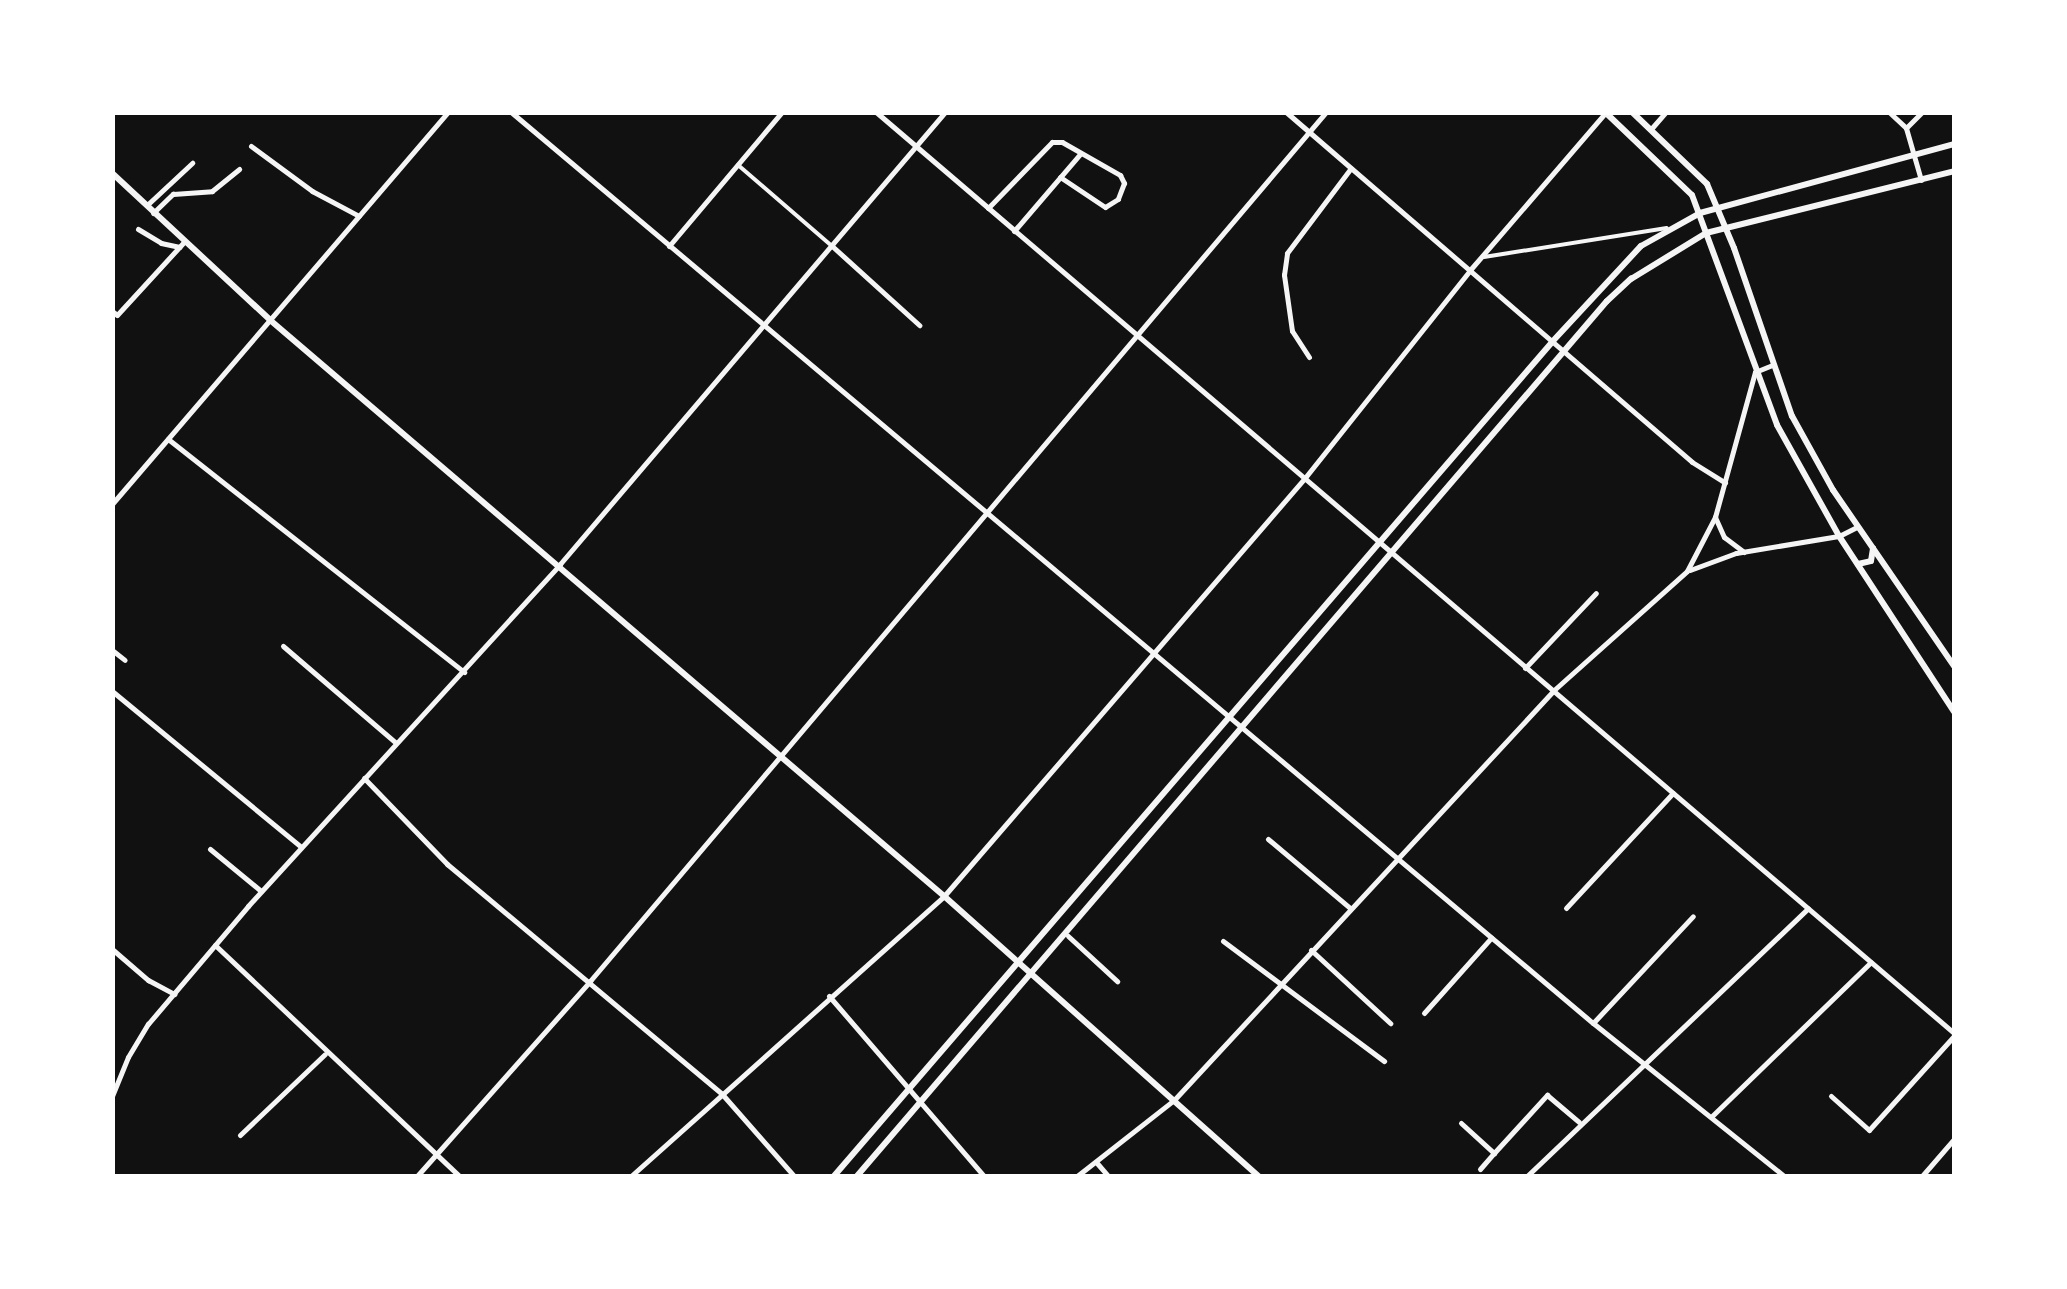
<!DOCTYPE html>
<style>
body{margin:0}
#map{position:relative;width:2067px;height:1289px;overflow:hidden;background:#111;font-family:Overpass,sans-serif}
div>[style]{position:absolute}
.pedestrian>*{height:4px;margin:-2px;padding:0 2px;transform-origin:2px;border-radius:2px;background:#f5f5f5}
.minor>*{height:5px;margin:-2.5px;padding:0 2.5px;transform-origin:2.5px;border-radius:2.5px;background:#f5f5f5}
.tertiary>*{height:6px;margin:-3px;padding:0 3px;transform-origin:3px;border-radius:3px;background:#f5f5f5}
.secondary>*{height:6px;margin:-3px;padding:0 3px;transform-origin:3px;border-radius:3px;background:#f5f5f5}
span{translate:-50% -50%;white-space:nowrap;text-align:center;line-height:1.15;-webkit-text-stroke:8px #fff;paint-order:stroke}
.frame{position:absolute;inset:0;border:115px solid #fff;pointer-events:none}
</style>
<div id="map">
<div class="pedestrian">
<i style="left:738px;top:165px;width:124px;rotate:40.8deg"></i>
<i style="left:1484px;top:257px;width:185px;rotate:-9deg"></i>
</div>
<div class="minor">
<i style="left:511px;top:112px;width:1414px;rotate:40.1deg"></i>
<i style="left:1593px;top:1023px;width:245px;rotate:38.7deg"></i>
<i style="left:876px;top:112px;width:1418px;rotate:40.51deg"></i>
<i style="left:1286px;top:112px;width:536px;rotate:40.76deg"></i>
<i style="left:1692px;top:462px;width:39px;rotate:32deg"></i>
<i style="left:1889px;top:112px;width:23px;rotate:43deg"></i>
<i style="left:1906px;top:128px;width:54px;rotate:73.9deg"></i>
<i style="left:1906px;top:128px;width:23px;rotate:-45deg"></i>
<i style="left:1651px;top:129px;width:23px;rotate:-49deg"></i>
<i style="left:251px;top:146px;width:76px;rotate:36.4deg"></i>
<i style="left:312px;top:191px;width:53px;rotate:28deg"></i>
<i style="left:147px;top:205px;width:62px;rotate:-43deg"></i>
<i style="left:988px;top:208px;width:92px;rotate:-45.9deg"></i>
<i style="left:1052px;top:142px;width:10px"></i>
<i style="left:1062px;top:142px;width:67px;rotate:29.6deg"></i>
<i style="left:1120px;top:175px;width:9px;rotate:63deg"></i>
<i style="left:1124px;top:183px;width:17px;rotate:111deg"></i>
<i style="left:1118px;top:199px;width:15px;rotate:148deg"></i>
<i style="left:1105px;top:207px;width:54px;rotate:-146.3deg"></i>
<i style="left:153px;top:213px;width:28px;rotate:-44deg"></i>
<i style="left:173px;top:194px;width:39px;rotate:-4deg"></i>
<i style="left:212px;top:191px;width:35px;rotate:-39deg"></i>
<i style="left:138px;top:229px;width:27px;rotate:31deg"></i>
<i style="left:161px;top:243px;width:19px;rotate:12deg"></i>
<i style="left:1014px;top:231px;width:101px;rotate:-49.4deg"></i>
<i style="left:669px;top:246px;width:175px;rotate:-49.9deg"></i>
<i style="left:832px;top:246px;width:118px;rotate:42.2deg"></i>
<i style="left:112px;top:311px;width:6px;rotate:39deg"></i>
<i style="left:117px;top:315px;width:99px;rotate:-47.5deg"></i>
<i style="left:1309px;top:357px;width:31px;rotate:-123deg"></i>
<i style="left:1292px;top:331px;width:57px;rotate:-98.1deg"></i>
<i style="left:1284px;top:275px;width:22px;rotate:-82deg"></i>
<i style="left:1287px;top:253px;width:106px;rotate:-53deg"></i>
<i style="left:168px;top:439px;width:377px;rotate:38.2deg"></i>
<i style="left:112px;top:504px;width:516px;rotate:-49.4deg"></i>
<i style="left:1715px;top:517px;width:22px;rotate:66deg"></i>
<i style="left:1724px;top:537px;width:25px;rotate:37deg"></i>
<i style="left:1690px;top:570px;width:49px;rotate:-20.3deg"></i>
<i style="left:1736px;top:553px;width:104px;rotate:-9.4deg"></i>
<i style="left:1839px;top:536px;width:20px;rotate:-27deg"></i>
<i style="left:283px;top:646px;width:148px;rotate:40.6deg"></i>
<i style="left:112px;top:650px;width:16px;rotate:38deg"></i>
<i style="left:1525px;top:668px;width:103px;rotate:-46.6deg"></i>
<i style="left:112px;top:691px;width:245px;rotate:39.5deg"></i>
<i style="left:364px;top:778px;width:120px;rotate:46deg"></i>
<i style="left:447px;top:864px;width:359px;rotate:39.9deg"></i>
<i style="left:722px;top:1094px;width:109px;rotate:48.7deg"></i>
<i style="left:1268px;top:839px;width:107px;rotate:40.1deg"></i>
<i style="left:210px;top:849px;width:66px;rotate:39.5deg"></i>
<i style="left:1566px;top:908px;width:157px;rotate:-47.1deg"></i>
<i style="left:1068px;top:936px;width:67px;rotate:42.6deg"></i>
<i style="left:1223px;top:941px;width:201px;rotate:36.7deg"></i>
<i style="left:215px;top:945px;width:336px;rotate:43.4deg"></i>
<i style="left:112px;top:949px;width:48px;rotate:40.7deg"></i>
<i style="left:148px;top:980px;width:30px;rotate:28deg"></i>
<i style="left:1311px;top:950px;width:108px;rotate:42.7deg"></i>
<i style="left:829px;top:996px;width:238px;rotate:49.3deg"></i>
<i style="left:1424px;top:1013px;width:101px;rotate:-48.2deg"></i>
<i style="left:1593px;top:1023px;width:146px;rotate:-46.9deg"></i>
<i style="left:112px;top:1096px;width:42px;rotate:-67.7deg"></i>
<i style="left:128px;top:1057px;width:39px;rotate:-59deg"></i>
<i style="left:148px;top:1024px;width:155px;rotate:-49.7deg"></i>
<i style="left:248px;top:906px;width:463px;rotate:-47.6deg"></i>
<i style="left:560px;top:564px;width:594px;rotate:-49.58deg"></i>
<i style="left:1831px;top:1096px;width:51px;rotate:41.8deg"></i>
<i style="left:1869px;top:1130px;width:127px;rotate:-47.9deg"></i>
<i style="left:1712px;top:1116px;width:221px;rotate:-44.1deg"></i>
<i style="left:1461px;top:1123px;width:45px;rotate:42.3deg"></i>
<i style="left:1494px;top:1153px;width:79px;rotate:-47.6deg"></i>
<i style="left:1547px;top:1095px;width:42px;rotate:40.2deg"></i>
<i style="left:240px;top:1135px;width:117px;rotate:-43.6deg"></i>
<i style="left:1096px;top:1162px;width:18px;rotate:49deg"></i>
<i style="left:1480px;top:1169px;width:21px;rotate:-49deg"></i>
<i style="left:417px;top:1176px;width:261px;rotate:-48.4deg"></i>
<i style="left:590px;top:981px;width:1139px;rotate:-49.74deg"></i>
<i style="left:631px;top:1176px;width:420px;rotate:-41.8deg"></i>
<i style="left:944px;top:896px;width:551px;rotate:-49.2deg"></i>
<i style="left:1304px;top:479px;width:267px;rotate:-51.5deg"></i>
<i style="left:1470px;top:270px;width:207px;rotate:-49.3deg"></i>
<i style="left:1077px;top:1176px;width:123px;rotate:-38.1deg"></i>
<i style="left:1174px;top:1100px;width:559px;rotate:-47.17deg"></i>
<i style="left:1554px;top:690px;width:178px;rotate:-41.8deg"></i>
<i style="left:1687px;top:571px;width:61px;rotate:-62.6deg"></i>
<i style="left:1715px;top:517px;width:150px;rotate:-74.6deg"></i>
<i style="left:1755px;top:372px;width:18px;rotate:-22deg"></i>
<i style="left:1527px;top:1176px;width:388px;rotate:-43.6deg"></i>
<i style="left:1922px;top:1176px;width:49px;rotate:-49.1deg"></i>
</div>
<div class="tertiary">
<i style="left:112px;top:173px;width:216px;rotate:42.9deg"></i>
<i style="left:270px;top:320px;width:887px;rotate:40.52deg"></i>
<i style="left:944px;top:896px;width:421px;rotate:41.7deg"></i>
</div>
<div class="secondary">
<i style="left:1605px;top:112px;width:120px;rotate:43.7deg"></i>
<i style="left:1692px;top:195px;width:245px;rotate:69.7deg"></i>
<i style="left:1777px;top:425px;width:127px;rotate:60.8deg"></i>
<i style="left:1839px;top:536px;width:210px;rotate:56.8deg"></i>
<i style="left:1632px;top:112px;width:104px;rotate:43.8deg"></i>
<i style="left:1707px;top:184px;width:69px;rotate:67.1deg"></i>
<i style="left:1734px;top:248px;width:178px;rotate:71deg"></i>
<i style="left:1792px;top:416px;width:85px;rotate:61deg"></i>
<i style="left:1833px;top:490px;width:214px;rotate:55.5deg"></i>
<i style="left:1858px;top:564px;width:13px;rotate:-13deg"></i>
<i style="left:1871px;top:561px;width:13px;rotate:-81deg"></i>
<i style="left:834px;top:1176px;width:1100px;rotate:-49.27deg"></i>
<i style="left:1552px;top:342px;width:131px;rotate:-47.2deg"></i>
<i style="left:1641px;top:246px;width:68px;rotate:-29.2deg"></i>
<i style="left:1700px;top:213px;width:263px;rotate:-15.2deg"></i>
<i style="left:857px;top:1176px;width:1152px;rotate:-49.4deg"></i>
<i style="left:1607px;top:301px;width:33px;rotate:-43deg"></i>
<i style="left:1631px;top:279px;width:88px;rotate:-31.5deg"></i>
<i style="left:1706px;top:233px;width:256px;rotate:-14deg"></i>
</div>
<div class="frame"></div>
</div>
